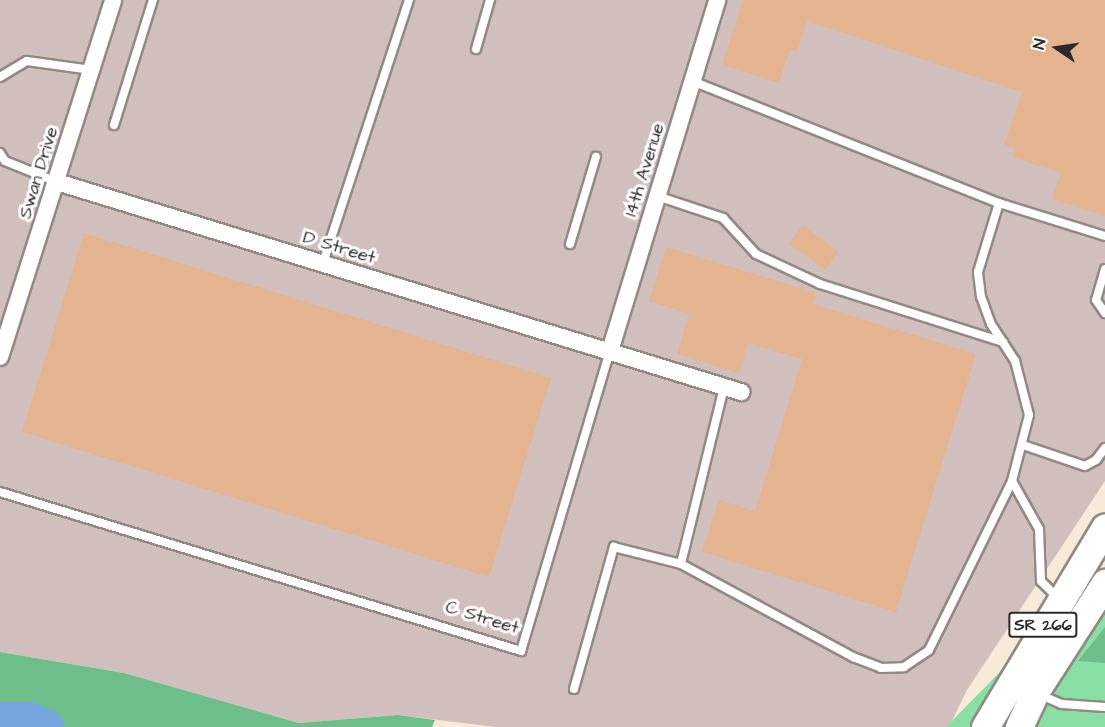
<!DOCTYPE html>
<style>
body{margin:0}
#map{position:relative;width:1105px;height:727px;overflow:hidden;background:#f8ead9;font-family:"Architects Daughter",sans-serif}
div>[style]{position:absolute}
.industrial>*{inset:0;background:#d1bfbd}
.green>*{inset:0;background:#87dfa4}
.forest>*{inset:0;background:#6dbe8a}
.river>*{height:34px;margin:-17px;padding:0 17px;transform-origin:17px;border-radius:17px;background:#76a5e0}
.building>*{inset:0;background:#e3b48f}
.roads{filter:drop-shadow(2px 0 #928a82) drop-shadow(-2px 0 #928a82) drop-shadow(0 2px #928a82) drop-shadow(0 -2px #928a82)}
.lane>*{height:8px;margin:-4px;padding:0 4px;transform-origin:4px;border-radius:4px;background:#fff}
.street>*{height:16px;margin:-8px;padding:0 8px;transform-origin:8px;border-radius:8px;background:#fff}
.primary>*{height:27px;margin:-13.5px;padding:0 13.5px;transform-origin:13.5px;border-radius:13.5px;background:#fff}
span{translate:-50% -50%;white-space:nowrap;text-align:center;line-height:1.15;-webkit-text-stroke:6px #fff;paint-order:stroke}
.shield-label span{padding:2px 4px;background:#fff;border:2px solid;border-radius:4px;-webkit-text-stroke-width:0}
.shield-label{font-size:16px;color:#2b2b2b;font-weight:700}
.street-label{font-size:18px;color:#2b2b2b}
.north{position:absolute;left:1027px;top:18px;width:60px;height:60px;-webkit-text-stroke:4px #fff;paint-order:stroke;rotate:283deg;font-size:16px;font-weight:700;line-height:24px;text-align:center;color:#2b2b2b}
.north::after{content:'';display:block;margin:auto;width:21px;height:27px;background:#2b2b2b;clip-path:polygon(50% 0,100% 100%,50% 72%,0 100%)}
</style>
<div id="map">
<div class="industrial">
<i style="clip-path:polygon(0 0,1105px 0,1105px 481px,967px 690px,949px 727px,495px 727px,398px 715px,299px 723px,124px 673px,0 652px)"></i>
</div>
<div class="green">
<i style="clip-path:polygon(1080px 590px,1101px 613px,1105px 607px,1105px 727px,946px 727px)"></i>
</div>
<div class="forest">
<i style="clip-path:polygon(1105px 627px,1105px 663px,1078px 661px)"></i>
<i style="clip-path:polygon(0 652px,124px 673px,299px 723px,398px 715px,435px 720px,432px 727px,0 727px)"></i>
</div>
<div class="river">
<i style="left:0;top:719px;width:29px"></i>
<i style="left:29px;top:719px;width:20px;rotate:24deg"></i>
</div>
<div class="building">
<i style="clip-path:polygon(743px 0,1105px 0,1105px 216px,1052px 199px,1061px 173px,1012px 157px,1015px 149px,1004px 145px,1022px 92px,807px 21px,797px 52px,790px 49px,779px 83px,722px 65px)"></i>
<i style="clip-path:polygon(803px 225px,839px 252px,825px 270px,789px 244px)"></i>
<i style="clip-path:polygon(84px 233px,551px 378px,489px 577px,22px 432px)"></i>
<i style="clip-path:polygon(666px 247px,816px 293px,813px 304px,976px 354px,896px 612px,702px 552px,719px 500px,755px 511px,802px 359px,748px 343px,739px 373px,677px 354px,689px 314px,649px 301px)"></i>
</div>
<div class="roads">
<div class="lane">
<i style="left:476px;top:49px;width:51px;rotate:-74.1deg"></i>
<i style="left:0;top:77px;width:31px;rotate:-31deg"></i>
<i style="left:27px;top:61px;width:65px;rotate:8deg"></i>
<i style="left:692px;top:81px;width:330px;rotate:21.7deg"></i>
<i style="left:114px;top:125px;width:131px;rotate:-72.7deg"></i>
<i style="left:0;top:153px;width:9px;rotate:58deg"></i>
<i style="left:5px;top:161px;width:56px;rotate:22deg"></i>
<i style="left:657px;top:196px;width:70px;rotate:18.4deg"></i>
<i style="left:723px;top:218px;width:49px;rotate:47.5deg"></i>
<i style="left:756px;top:254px;width:71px;rotate:25.1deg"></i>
<i style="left:820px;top:284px;width:192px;rotate:17.6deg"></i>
<i style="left:570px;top:244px;width:91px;rotate:-73.4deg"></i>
<i style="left:323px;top:263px;width:277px;rotate:-71.9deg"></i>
<i style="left:1105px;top:269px;width:32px;rotate:106deg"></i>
<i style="left:1096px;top:300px;width:16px;rotate:55deg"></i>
<i style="left:724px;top:387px;width:182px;rotate:103.7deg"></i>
<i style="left:681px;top:564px;width:196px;rotate:28.4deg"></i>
<i style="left:853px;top:657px;width:30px;rotate:21deg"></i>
<i style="left:881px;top:668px;width:23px;rotate:-2deg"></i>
<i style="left:904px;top:667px;width:30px;rotate:-34deg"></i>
<i style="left:929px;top:650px;width:188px;rotate:-63.8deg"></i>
<i style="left:1023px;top:445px;width:65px;rotate:18.7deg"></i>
<i style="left:1085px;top:466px;width:13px;rotate:-29deg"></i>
<i style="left:1096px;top:460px;width:15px;rotate:-53deg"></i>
<i style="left:0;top:492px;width:545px;rotate:16.97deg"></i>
<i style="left:521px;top:651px;width:313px;rotate:-73.5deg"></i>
<i style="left:1059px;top:599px;width:25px;rotate:-135deg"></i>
<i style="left:1041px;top:581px;width:52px;rotate:-92.2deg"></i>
<i style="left:1039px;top:529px;width:55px;rotate:-119.4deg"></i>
<i style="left:1012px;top:481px;width:68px;rotate:-75.6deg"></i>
<i style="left:1029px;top:415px;width:56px;rotate:-104.5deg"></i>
<i style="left:1015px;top:361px;width:44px;rotate:-123deg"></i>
<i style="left:991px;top:324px;width:29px;rotate:-110deg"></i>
<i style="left:981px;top:297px;width:25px;rotate:-97deg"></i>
<i style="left:978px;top:272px;width:72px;rotate:-73.1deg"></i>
<i style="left:999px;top:203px;width:111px;rotate:17.3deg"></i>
<i style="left:574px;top:689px;width:148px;rotate:-74.3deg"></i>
<i style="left:614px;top:547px;width:69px;rotate:14.2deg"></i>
<i style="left:1038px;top:694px;width:26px;rotate:23deg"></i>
<i style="left:1062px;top:704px;width:43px;rotate:4deg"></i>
</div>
<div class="street">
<i style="left:57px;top:182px;width:716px;rotate:17.07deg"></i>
<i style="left:610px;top:351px;width:367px;rotate:-73deg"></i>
<i style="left:0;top:357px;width:374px;rotate:-72.4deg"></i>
</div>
<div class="primary">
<i style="left:985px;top:727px;width:233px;rotate:-59deg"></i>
<i style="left:1019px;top:727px;width:38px;rotate:-65deg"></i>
<i style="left:1035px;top:692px;width:130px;rotate:-57.3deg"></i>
</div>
</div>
<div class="shield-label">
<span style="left:1043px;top:625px">SR 266</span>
</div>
<div class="street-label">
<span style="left:645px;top:170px;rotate:-73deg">14th Avenue</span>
<span style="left:39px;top:173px;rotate:-73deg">Swan Drive</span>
<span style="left:339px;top:248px;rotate:17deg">D Street</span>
<span style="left:482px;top:618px;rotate:17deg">C Street</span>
</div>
<div class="north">N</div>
</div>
